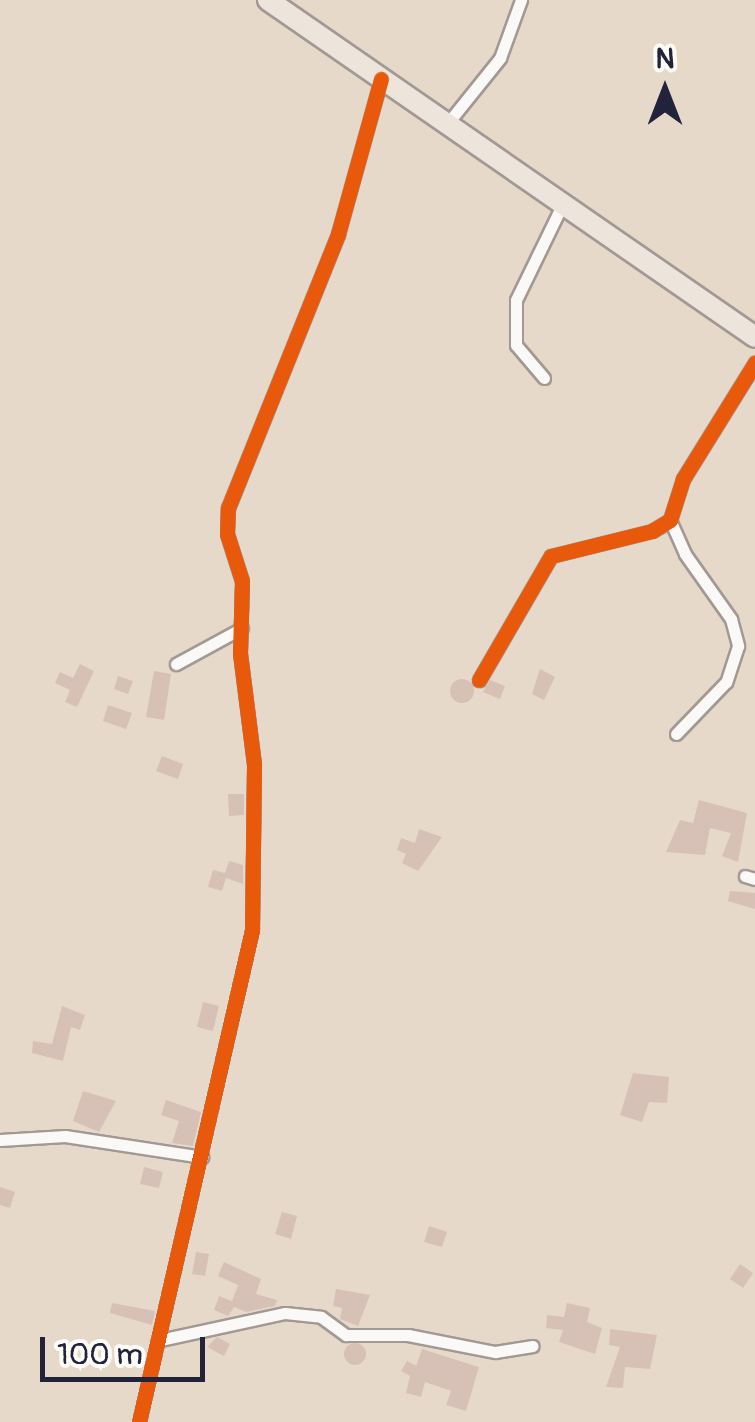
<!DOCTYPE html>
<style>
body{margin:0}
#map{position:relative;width:755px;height:1422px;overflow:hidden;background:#e7d9ca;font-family:Pangolin,sans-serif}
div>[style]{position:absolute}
.building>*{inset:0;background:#d7c1b7}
.round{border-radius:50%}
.roads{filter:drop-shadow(2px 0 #a29994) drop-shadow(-2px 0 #a29994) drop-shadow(0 2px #a29994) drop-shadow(0 -2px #a29994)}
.minor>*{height:11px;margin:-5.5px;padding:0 5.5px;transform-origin:5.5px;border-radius:5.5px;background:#fbf9f7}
.trunk>*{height:20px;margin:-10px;padding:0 10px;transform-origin:10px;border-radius:10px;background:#ede4dc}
.cycleway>*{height:15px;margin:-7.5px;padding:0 7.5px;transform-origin:7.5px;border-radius:7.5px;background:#e8590c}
span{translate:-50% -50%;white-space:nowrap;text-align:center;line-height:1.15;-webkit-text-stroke:8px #fdfcf7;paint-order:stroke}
.north{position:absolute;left:615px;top:40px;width:100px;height:100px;-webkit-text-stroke:8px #fdfcf7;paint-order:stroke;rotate:0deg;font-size:28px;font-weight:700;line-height:40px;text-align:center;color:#22223b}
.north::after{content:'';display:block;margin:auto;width:35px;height:45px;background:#22223b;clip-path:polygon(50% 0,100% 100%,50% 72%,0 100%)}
.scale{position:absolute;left:40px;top:1337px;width:165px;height:45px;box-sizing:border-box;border:5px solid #22223b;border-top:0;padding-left:12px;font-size:30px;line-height:35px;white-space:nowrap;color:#22223b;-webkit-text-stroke:8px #fdfcf7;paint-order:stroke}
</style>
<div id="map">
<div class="building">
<i style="clip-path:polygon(80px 664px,94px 671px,77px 707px,65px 702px,70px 690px,55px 683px,60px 672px,73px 678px)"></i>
<i style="clip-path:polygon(540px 669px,555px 677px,544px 700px,532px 694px)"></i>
<i style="clip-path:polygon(154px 671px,171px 674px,164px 720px,146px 717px)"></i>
<i style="clip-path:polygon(118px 676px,133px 681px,128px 694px,114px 689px)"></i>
<i class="round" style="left:450px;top:679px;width:24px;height:24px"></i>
<i style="clip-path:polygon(490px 680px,505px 686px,500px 699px,483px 692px)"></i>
<i style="clip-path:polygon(108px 705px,132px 713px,126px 729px,103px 721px)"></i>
<i style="clip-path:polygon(162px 756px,183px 764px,178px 779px,156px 771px)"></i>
<i style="clip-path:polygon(228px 794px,244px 794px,244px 815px,229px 816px)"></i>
<i style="clip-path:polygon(699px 800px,747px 813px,738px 862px,722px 856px,731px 833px,710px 828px,705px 855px,666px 852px,680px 820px,693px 823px)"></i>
<i style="clip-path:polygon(419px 829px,442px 837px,418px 871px,402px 863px,406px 854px,397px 850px,401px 838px,415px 843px)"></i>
<i style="clip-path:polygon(229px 861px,243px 865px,243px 884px,226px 878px,222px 891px,208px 887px,213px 870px,225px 873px)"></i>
<i style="clip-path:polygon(730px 891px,755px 893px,755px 909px,728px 901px)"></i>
<i style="clip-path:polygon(203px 1002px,219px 1006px,213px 1031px,197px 1027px)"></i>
<i style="clip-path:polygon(62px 1006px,85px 1015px,80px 1030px,71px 1027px,63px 1061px,32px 1053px,33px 1041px,52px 1044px)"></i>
<i style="clip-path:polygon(633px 1073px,669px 1077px,667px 1103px,649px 1102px,642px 1122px,620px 1115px)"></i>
<i style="clip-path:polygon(83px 1091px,116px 1101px,99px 1132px,73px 1121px)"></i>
<i style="clip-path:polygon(166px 1100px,201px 1112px,193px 1146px,172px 1143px,179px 1121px,161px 1115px)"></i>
<i style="clip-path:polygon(144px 1167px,163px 1172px,159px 1188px,140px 1184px)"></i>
<i style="clip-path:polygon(0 1187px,15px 1192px,10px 1208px,0 1205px)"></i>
<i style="clip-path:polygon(282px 1212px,297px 1216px,291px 1239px,275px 1234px)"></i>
<i style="clip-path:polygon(429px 1226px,447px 1232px,442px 1247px,424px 1242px)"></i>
<i style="clip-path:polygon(196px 1252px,209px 1254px,205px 1276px,192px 1274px)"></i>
<i style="clip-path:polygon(224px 1262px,261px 1279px,256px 1294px,277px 1300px,275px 1306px,246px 1312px,234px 1307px,228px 1316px,214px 1310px,219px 1296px,232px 1301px,238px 1285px,218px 1276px)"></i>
<i style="clip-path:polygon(740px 1264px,753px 1273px,743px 1288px,730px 1279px)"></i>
<i style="clip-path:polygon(336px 1289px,370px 1295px,358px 1326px,340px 1319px,342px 1308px,333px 1306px)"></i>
<i style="clip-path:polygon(112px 1303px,155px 1311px,152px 1325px,110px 1313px)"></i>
<i style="clip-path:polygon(567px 1303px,590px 1308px,587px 1322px,602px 1328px,595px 1354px,559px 1342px,563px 1330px,546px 1328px,547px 1315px,564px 1317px)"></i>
<i style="clip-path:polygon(610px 1329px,657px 1335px,650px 1369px,625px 1367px,623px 1388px,606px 1387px,620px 1347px,609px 1345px)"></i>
<i style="clip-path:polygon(217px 1337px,230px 1344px,224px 1356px,207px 1347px)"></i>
<i class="round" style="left:344px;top:1343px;width:22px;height:22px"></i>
<i style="clip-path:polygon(422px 1349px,479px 1367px,466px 1411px,446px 1405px,451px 1391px,425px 1382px,421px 1397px,406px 1393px,410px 1376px,401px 1371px,407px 1361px,416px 1366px)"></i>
</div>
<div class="roads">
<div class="minor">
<i style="left:447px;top:124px;width:85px;rotate:-51.2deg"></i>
<i style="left:500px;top:58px;width:62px;rotate:-70.1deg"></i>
<i style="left:544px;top:378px;width:43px;rotate:-130.3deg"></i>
<i style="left:516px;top:345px;width:45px;rotate:-90deg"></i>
<i style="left:516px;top:300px;width:108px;rotate:-64.1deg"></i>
<i style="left:670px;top:520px;width:37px;rotate:66deg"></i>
<i style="left:685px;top:554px;width:80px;rotate:54.7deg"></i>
<i style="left:731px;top:619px;width:28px;rotate:75deg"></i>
<i style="left:738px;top:646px;width:38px;rotate:108deg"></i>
<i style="left:726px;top:682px;width:72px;rotate:133.9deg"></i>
<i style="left:176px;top:664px;width:75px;rotate:-28.6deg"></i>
<i style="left:479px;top:680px;width:143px;rotate:-59.9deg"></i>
<i style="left:551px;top:556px;width:104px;rotate:-13.9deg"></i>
<i style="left:652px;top:531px;width:21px;rotate:-31deg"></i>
<i style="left:670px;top:520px;width:43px;rotate:-72.4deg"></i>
<i style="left:683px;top:479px;width:137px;rotate:-58.2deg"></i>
<i style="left:745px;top:876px;width:10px;rotate:17deg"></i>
<i style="left:0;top:1140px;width:65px;rotate:-3.5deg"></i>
<i style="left:65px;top:1136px;width:139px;rotate:8.7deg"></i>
<i style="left:160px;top:1340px;width:128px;rotate:-12.2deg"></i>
<i style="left:285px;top:1313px;width:36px;rotate:6deg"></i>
<i style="left:321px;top:1317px;width:31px;rotate:36deg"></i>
<i style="left:346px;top:1335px;width:62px"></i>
<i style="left:408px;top:1335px;width:89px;rotate:11.1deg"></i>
<i style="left:495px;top:1352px;width:38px;rotate:-9deg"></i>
<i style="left:139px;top:1422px;width:505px;rotate:-77.06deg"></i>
<i style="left:252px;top:930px;width:166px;rotate:-89.3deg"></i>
<i style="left:254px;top:764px;width:112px;rotate:-97.2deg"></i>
<i style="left:240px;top:653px;width:72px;rotate:-88.4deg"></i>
<i style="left:242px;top:581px;width:49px;rotate:-107.7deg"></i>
<i style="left:227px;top:534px;width:26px;rotate:-88deg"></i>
<i style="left:228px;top:508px;width:295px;rotate:-68.1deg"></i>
<i style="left:338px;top:234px;width:161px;rotate:-74.5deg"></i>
</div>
<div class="trunk">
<i style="left:268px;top:0;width:592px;rotate:34.68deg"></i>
</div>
</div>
<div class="cycleway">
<i style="left:479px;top:680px;width:143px;rotate:-59.9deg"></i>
<i style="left:551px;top:556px;width:104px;rotate:-13.9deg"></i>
<i style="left:652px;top:531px;width:21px;rotate:-31deg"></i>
<i style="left:670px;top:520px;width:43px;rotate:-72.4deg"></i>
<i style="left:683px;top:479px;width:137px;rotate:-58.2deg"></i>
<i style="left:139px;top:1422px;width:505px;rotate:-77.06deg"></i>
<i style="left:252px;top:930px;width:166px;rotate:-89.3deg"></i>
<i style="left:254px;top:764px;width:112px;rotate:-97.2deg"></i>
<i style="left:240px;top:653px;width:72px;rotate:-88.4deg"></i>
<i style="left:242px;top:581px;width:49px;rotate:-107.7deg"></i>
<i style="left:227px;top:534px;width:26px;rotate:-88deg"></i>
<i style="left:228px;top:508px;width:295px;rotate:-68.1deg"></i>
<i style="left:338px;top:234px;width:161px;rotate:-74.5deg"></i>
</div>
<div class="north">N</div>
<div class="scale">100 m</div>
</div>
